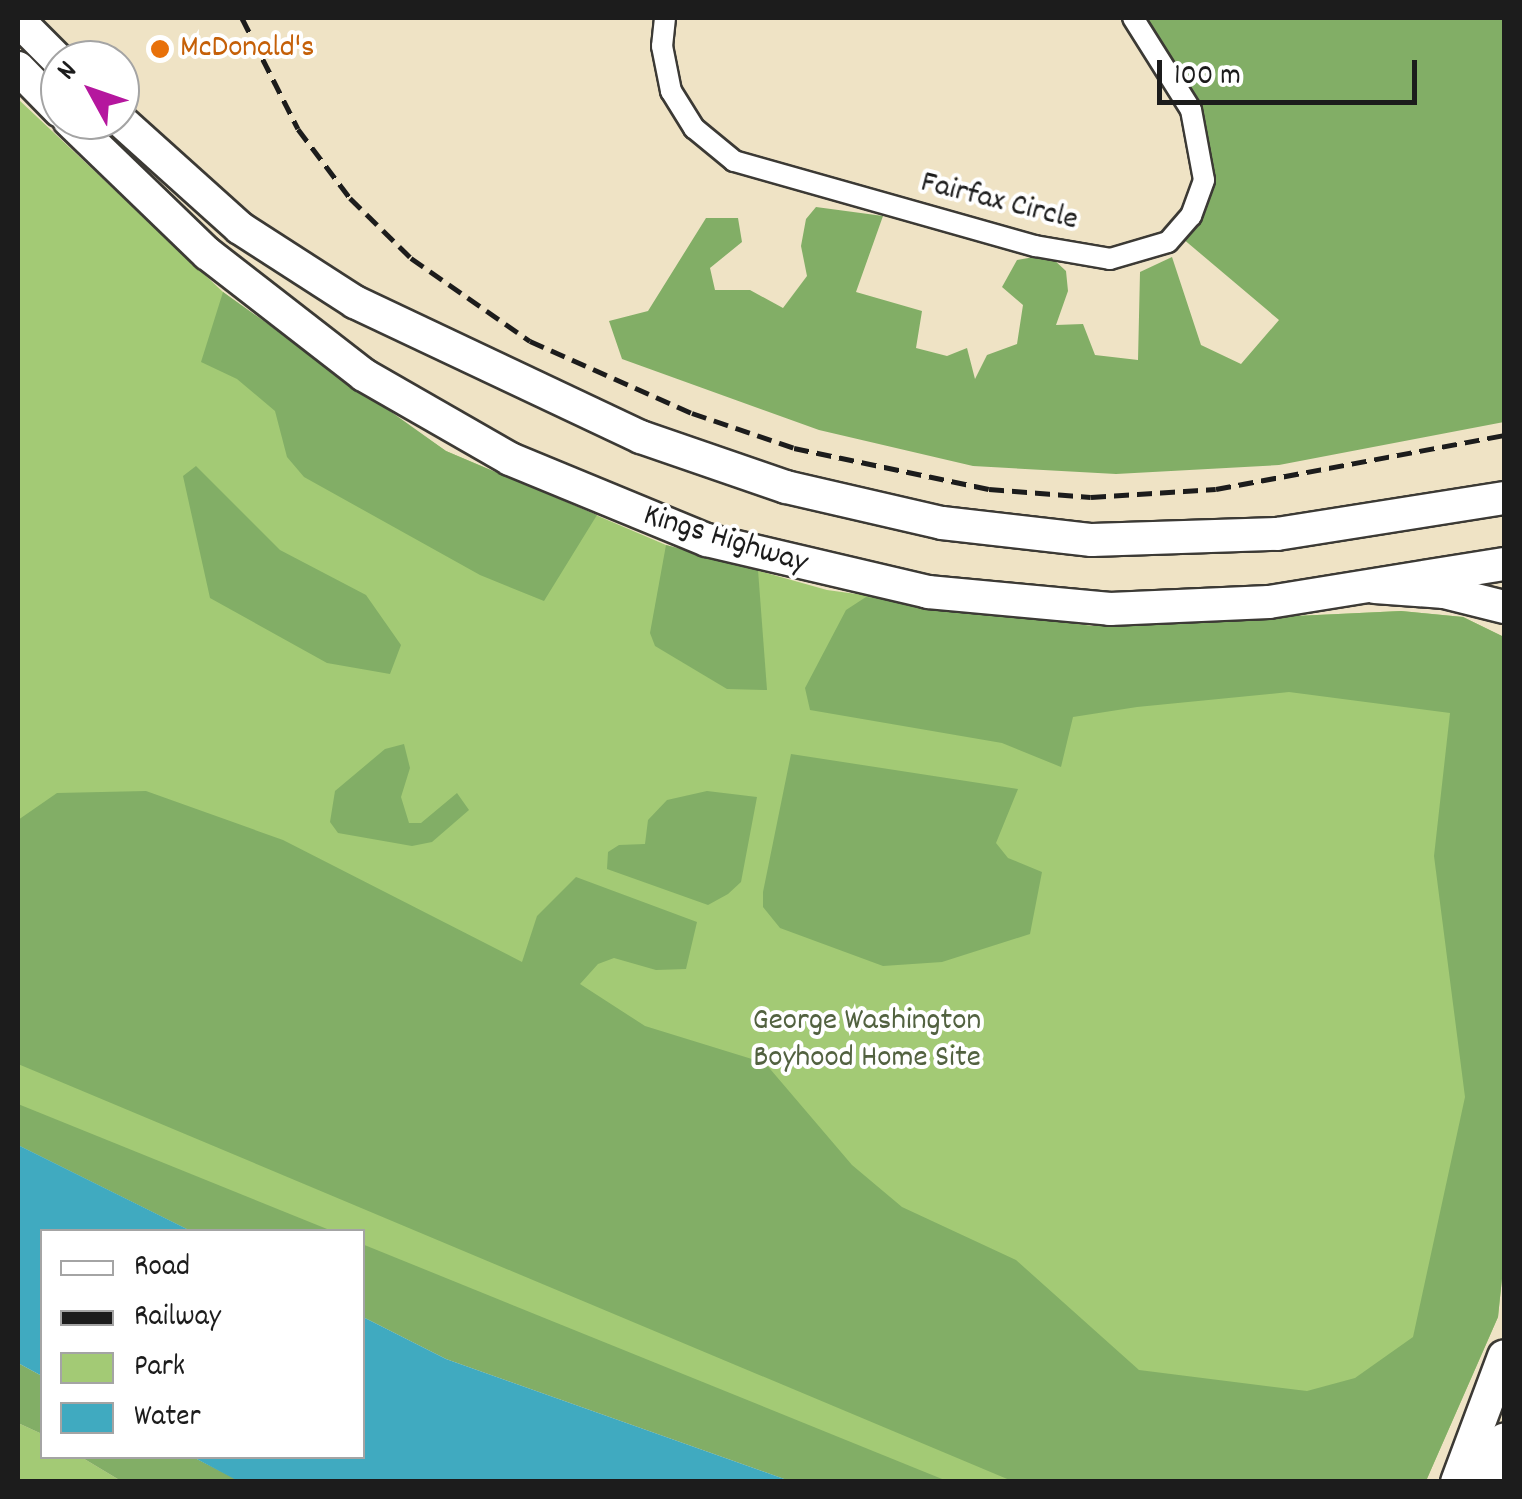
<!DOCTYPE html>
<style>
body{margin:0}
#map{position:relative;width:1522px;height:1499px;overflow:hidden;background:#efe3c5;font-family:Dekko,sans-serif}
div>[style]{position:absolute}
.green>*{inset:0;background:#a3ca75}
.forest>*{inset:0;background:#82ae66}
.water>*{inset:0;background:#40aac0}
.roads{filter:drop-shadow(2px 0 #3c3a35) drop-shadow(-2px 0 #3c3a35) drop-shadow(0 2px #3c3a35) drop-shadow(0 -2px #3c3a35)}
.minor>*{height:20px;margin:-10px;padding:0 10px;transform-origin:10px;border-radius:10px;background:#fff}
.primary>*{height:32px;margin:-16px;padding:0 16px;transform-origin:16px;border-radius:16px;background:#fff}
.trunk>*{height:32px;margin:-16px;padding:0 16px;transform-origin:16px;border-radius:16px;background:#fff}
.rail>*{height:5px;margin-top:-2.5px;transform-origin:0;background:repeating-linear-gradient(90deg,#1c1c1c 0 15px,transparent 0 23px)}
.dots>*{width:28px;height:28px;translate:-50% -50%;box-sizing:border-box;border:5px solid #fff;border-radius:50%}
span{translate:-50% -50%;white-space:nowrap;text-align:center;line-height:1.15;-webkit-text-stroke:8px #fff;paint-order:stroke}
.food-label{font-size:32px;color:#c56008}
.left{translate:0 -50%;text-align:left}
.street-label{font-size:32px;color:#1c1c1c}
.park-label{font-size:32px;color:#526240}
.frame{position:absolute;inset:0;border:20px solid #1c1c1c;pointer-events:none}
.legend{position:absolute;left:40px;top:1229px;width:325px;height:230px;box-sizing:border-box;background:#fff;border:2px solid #a4a4a4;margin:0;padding:12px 18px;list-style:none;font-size:30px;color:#1c1c1c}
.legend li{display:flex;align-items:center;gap:20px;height:50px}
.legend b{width:50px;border:2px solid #a4a4a4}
.north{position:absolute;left:40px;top:40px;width:100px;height:100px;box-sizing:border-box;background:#fff;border:2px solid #a4a4a4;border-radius:50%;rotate:310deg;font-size:28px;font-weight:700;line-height:40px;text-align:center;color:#1c1c1c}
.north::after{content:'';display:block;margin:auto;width:35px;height:45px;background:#b5179e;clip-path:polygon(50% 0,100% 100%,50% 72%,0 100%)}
.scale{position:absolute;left:1157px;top:60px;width:260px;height:45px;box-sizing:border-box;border:5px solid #1c1c1c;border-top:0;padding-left:12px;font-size:30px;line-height:35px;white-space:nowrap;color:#1c1c1c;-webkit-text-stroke:8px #fff;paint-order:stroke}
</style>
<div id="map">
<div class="green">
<i style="clip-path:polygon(18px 99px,223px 292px,310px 358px,446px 451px,666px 545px,827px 590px,1092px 626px,1401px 611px,1463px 617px,1504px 637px,1504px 1259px,1498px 1317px,1426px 1481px,790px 1481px,363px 1317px,362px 1232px,191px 1231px,18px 1145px)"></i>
<i style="clip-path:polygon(18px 1423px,42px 1434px,42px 1456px,81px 1457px,121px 1481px,18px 1481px)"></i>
</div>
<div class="forest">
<i style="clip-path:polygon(1140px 18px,1504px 18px,1504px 422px,1279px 465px,1116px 474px,973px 466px,819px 430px,622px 359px,609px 321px,648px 311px,706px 218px,738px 218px,742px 242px,710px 268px,715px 290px,750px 290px,783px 308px,807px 276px,801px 246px,806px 219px,816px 207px,883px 216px,856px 292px,922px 311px,916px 348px,947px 356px,967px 348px,975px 379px,987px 355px,1017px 344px,1023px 305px,1002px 287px,1017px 260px,1034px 257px,1052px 258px,1066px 271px,1068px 291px,1056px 325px,1083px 324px,1095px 355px,1138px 360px,1140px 272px,1172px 257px,1201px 345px,1241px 364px,1279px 320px,1182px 238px,1210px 186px,1201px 111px)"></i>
<i style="clip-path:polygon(223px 292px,446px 451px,597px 515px,544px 601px,480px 575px,304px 477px,287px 457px,275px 411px,237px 379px,201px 362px)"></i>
<i style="clip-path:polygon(196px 466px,280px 550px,366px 595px,401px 645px,390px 674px,327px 663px,210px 598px,183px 476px)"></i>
<i style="clip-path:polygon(666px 545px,758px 570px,767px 690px,727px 689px,655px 646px,650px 633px)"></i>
<i style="clip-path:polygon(866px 597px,1092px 626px,1401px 611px,1463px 617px,1504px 637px,1504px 1259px,1498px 1317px,1426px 1481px,1012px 1481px,18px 1064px,18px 820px,57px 793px,146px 791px,283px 840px,522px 962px,537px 916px,576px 877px,697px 922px,686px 969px,656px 970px,614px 958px,598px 964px,580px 984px,645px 1026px,765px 1063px,852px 1165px,902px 1207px,1016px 1260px,1139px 1370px,1307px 1391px,1355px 1378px,1413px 1337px,1465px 1097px,1434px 856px,1450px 713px,1289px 692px,1137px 707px,1073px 717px,1061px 767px,1002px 743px,810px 710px,805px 688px,846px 610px)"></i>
<i style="clip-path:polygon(404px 744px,410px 768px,401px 797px,409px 823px,421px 823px,457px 793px,469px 810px,432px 842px,412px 846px,338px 833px,330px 822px,335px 791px,385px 749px)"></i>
<i style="clip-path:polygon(791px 754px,1018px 789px,996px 843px,1008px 858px,1042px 872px,1030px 934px,942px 962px,883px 966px,780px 928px,763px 907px,763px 892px)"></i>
<i style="clip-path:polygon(707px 791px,757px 797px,741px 882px,728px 894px,708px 905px,607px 869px,608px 852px,619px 845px,645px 844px,648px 820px,667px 800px)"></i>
<i style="clip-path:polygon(18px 1104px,332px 1231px,191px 1231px,18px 1145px)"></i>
<i style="clip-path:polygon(362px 1244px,947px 1481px,790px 1481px,446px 1359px,363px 1317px)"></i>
<i style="clip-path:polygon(18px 1363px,42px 1376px,42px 1434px,18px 1423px)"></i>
<i style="clip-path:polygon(81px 1457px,193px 1457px,240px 1481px,121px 1481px)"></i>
</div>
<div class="water">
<i style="clip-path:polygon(18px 1145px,191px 1231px,42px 1232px,42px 1376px,18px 1363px)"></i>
<i style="clip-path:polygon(363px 1317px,446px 1359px,790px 1481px,240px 1482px,193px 1457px,362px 1456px)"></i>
</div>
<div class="roads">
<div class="minor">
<i style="left:665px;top:18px;width:28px;rotate:96deg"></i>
<i style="left:662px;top:46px;width:46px;rotate:78.7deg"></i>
<i style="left:671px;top:91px;width:44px;rotate:58.1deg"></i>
<i style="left:694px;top:128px;width:52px;rotate:39.5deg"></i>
<i style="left:734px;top:161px;width:313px;rotate:15.8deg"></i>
<i style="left:1035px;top:246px;width:76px;rotate:9.8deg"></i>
<i style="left:1110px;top:259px;width:60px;rotate:-16.3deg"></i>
<i style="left:1168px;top:242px;width:35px;rotate:-49deg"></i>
<i style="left:1191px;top:216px;width:38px;rotate:-70deg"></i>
<i style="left:1204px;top:180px;width:71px;rotate:-100.5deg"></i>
<i style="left:1191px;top:110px;width:109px;rotate:-122.2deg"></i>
</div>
<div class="primary">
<i style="left:18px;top:20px;width:59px;rotate:45deg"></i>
<i style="left:18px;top:68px;width:60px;rotate:45.7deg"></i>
<i style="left:69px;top:120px;width:193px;rotate:44deg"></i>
<i style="left:208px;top:254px;width:197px;rotate:37.8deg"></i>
<i style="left:364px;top:375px;width:168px;rotate:29.9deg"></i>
<i style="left:510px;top:459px;width:213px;rotate:22.4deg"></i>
<i style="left:707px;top:540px;width:227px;rotate:13.2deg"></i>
<i style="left:928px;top:592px;width:183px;rotate:5.3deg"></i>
<i style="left:1110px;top:609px;width:159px;rotate:-2.5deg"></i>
<i style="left:1269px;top:602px;width:238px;rotate:-9.2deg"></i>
<i style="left:120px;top:120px;width:161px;rotate:42deg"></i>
<i style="left:240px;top:228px;width:137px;rotate:32.8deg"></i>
<i style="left:355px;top:302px;width:316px;rotate:25.3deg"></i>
<i style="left:641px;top:437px;width:153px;rotate:19deg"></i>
<i style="left:786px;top:487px;width:160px;rotate:13deg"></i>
<i style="left:942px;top:523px;width:151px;rotate:6.5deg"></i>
<i style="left:1092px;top:540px;width:185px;rotate:-1.9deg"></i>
<i style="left:1277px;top:534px;width:230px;rotate:-9deg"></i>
</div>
<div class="trunk">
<i style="left:1375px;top:587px;width:69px;rotate:4.1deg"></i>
<i style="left:1444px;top:592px;width:62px;rotate:14deg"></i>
<i style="left:1457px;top:1482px;width:134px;rotate:-69.5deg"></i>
<i style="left:1484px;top:1482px;width:47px;rotate:-64.5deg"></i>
</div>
</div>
<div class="rail">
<i style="left:242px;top:18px;width:124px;rotate:63.2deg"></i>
<i style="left:298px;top:129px;width:86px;rotate:53deg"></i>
<i style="left:350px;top:198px;width:86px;rotate:44.5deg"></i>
<i style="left:411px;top:258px;width:145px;rotate:34.9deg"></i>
<i style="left:530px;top:341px;width:177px;rotate:24deg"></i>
<i style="left:692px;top:413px;width:108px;rotate:18.9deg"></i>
<i style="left:794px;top:448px;width:199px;rotate:11.9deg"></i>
<i style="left:989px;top:489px;width:102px;rotate:4.5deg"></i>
<i style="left:1091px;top:497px;width:125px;rotate:-3.7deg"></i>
<i style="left:1216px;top:489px;width:293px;rotate:-10.6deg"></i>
</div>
<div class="dots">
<i style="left:160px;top:49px;background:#e8710a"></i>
</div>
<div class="food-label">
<span class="left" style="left:180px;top:49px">McDonald's</span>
</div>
<div class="street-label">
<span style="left:999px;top:203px;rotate:14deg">Fairfax Circle</span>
<span style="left:725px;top:541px;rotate:17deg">Kings Highway</span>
</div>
<div class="park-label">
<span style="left:867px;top:1041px">George Washington<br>Boyhood Home Site</span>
</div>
<div class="frame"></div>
<ul class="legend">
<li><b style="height:12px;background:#fff"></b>Road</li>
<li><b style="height:12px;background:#1c1c1c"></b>Railway</li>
<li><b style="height:28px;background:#a3ca75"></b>Park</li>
<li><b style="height:28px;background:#40aac0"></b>Water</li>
</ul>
<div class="north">N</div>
<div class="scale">100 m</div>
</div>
